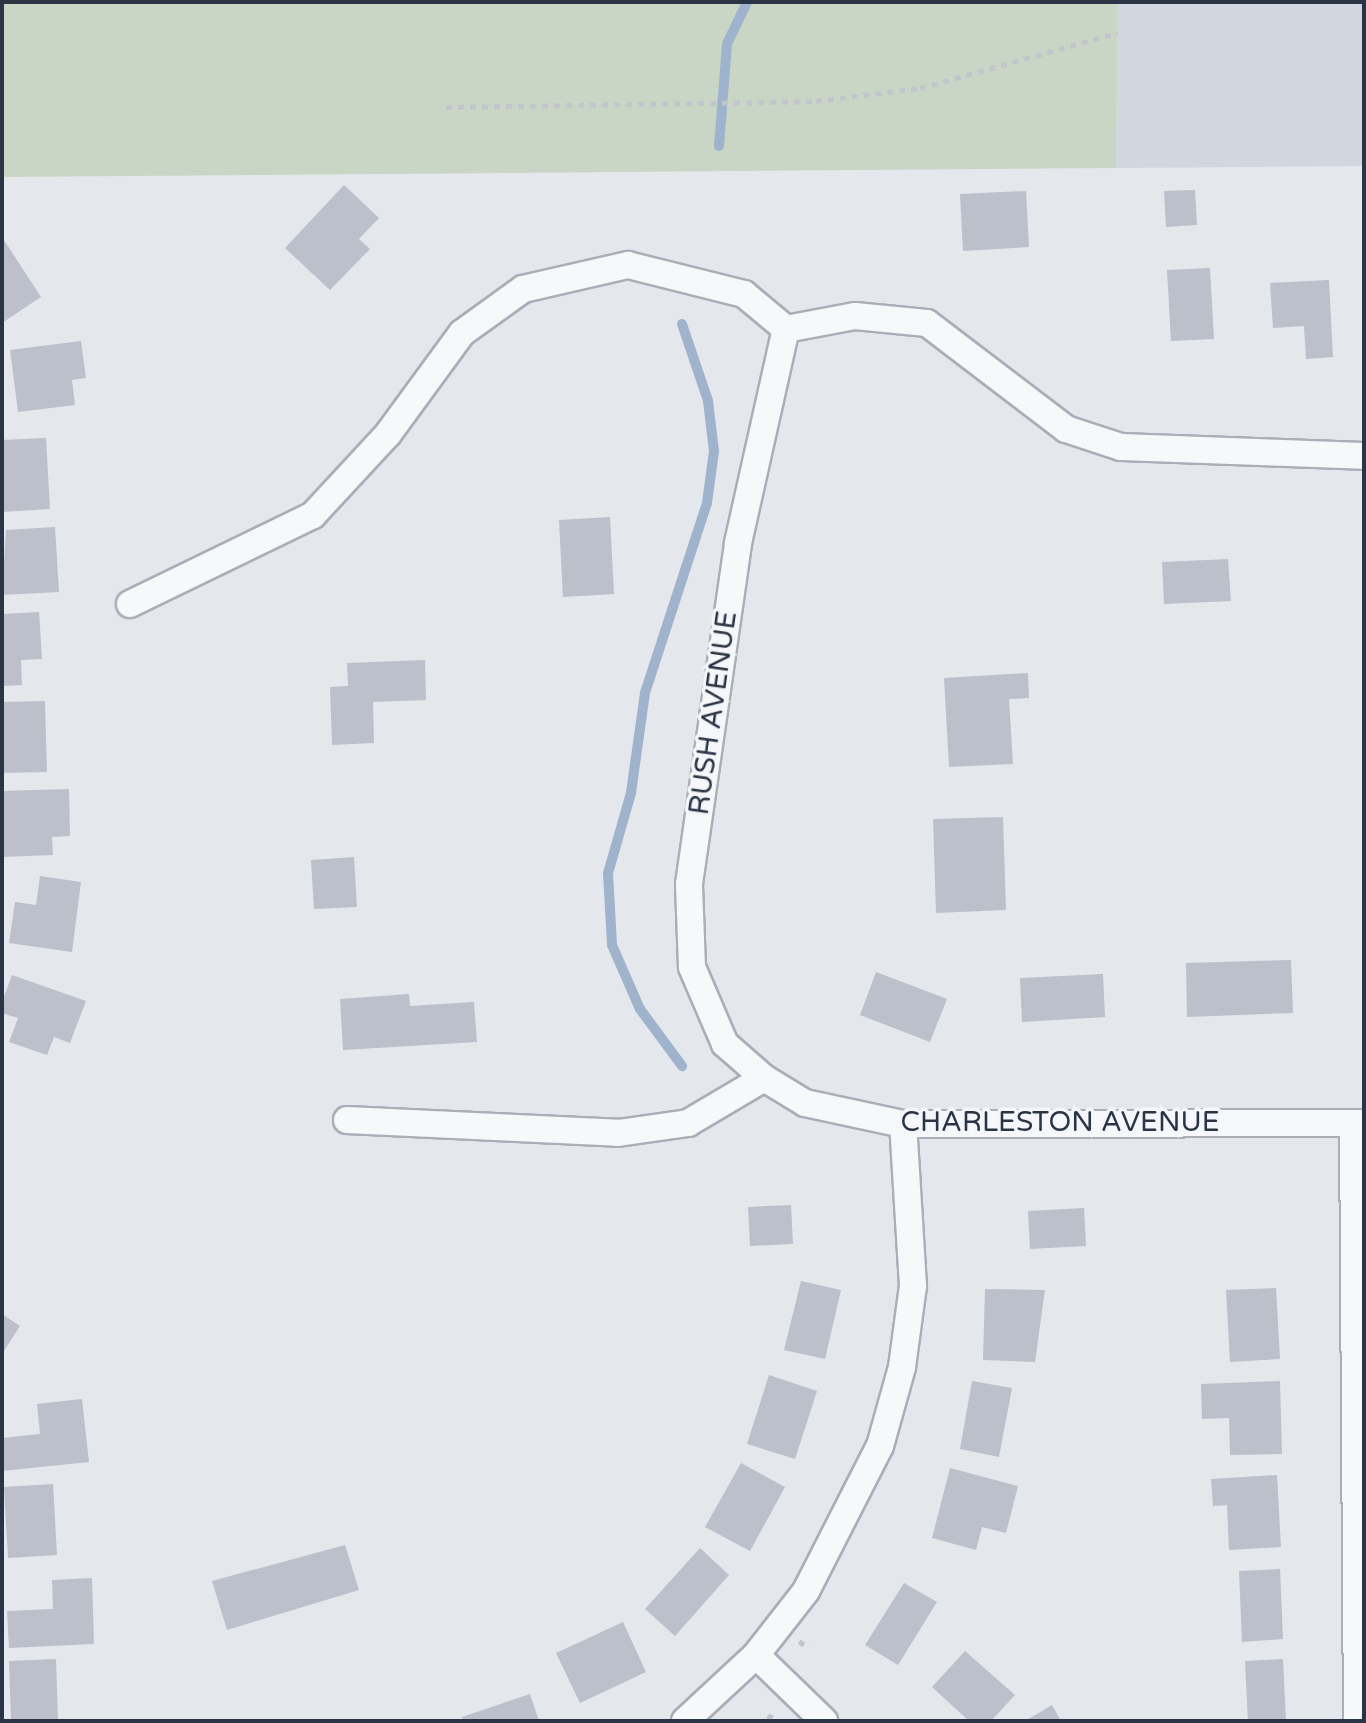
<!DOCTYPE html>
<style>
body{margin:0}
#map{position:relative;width:1366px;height:1723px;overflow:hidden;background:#e4e7ec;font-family:"Varela Round",sans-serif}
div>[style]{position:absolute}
.built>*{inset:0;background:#d2d6de}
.green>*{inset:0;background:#c9d6c5}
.stream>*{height:10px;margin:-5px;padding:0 5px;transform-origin:5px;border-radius:5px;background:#9fb4cc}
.building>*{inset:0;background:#bbc0ca}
.path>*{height:5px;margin-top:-2.5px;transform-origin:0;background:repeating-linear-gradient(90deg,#c2c5cb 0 6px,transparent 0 12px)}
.roads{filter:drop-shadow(2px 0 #a9aeb7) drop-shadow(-2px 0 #a9aeb7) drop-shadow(0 2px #a9aeb7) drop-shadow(0 -2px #a9aeb7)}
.minor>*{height:26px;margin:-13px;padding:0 13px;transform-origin:13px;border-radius:13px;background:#f7f8fa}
span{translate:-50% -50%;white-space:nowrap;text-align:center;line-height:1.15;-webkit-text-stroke:7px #f4f6f9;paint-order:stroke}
.street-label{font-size:28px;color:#2b3445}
.frame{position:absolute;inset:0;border:4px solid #2b3445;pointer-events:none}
</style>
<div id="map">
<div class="built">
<i style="clip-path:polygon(1118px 2px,1364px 2px,1364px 166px,1116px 168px)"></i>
</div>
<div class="green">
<i style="clip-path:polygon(2px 2px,1118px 2px,1116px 168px,2px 177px)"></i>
</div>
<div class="stream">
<i style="left:719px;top:146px;width:102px;rotate:-85.5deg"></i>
<i style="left:727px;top:44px;width:47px;rotate:-64.5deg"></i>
<i style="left:682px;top:324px;width:81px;rotate:71.3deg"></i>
<i style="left:708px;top:401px;width:50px;rotate:83.2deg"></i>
<i style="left:714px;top:451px;width:52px;rotate:97.7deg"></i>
<i style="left:707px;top:503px;width:200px;rotate:108.1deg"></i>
<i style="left:645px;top:693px;width:101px;rotate:98deg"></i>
<i style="left:631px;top:793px;width:83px;rotate:106deg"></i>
<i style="left:608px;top:873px;width:72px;rotate:86.8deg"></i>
<i style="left:612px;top:945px;width:70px;rotate:66.4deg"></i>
<i style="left:640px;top:1009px;width:71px;rotate:53.6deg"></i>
</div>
<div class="building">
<i style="clip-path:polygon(344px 185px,379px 218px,359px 239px,370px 249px,330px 290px,285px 248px)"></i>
<i style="clip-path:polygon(1195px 190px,1197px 225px,1166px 227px,1164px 191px)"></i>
<i style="clip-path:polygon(1026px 191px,1029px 247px,963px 251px,960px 194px)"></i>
<i style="clip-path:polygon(2px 237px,41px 297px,2px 323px)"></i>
<i style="clip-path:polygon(1210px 268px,1214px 339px,1171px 341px,1167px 270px)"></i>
<i style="clip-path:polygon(1329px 280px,1333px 357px,1306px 359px,1304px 326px,1273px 328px,1270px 283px)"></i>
<i style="clip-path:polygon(81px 341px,86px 378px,72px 380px,75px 405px,18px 412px,10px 350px)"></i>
<i style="clip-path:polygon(46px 438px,50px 509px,2px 512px,2px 440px)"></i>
<i style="clip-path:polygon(610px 517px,614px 594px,563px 597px,559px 520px)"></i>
<i style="clip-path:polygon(55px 527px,59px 592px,2px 595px,6px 530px)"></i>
<i style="clip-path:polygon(1228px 559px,1231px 601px,1164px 604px,1162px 562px)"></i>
<i style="clip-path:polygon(39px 612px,42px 659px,21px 660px,22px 685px,2px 686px,2px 614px)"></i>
<i style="clip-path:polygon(425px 660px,426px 700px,373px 702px,374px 743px,332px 745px,330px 687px,348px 686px,347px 663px)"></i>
<i style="clip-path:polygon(1028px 673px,1029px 698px,1009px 699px,1013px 764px,949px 767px,944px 678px)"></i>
<i style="clip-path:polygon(45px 701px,47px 772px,2px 773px,2px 702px)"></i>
<i style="clip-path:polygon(69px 789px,70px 836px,52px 837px,53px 855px,2px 857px,2px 791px)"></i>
<i style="clip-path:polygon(1003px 817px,1006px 910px,936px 913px,933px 819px)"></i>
<i style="clip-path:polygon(354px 857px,357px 907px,314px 909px,311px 860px)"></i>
<i style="clip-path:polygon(40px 876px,81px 882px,72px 952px,9px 943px,15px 902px,36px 905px)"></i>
<i style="clip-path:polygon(1291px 960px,1293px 1013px,1187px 1017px,1186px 963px)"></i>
<i style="clip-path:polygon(876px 972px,947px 999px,930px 1042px,860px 1015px)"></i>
<i style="clip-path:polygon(1103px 974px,1105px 1017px,1022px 1022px,1020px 978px)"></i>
<i style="clip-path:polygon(12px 975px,86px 1001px,70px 1043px,54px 1037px,47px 1055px,9px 1042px,18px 1018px,2px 1013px,2px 1002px)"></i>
<i style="clip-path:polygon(409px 994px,410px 1006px,474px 1002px,477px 1042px,343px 1050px,340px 999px)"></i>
<i style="clip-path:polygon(791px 1205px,793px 1244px,750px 1246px,748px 1207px)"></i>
<i style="clip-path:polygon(1084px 1208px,1086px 1246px,1030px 1249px,1028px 1211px)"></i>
<i style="clip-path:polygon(801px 1281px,841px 1290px,825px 1359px,784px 1350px)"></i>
<i style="clip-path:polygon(1276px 1288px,1280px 1359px,1230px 1362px,1226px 1290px)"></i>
<i style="clip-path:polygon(985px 1289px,1045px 1290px,1035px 1362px,983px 1360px)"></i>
<i style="clip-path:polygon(2px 1314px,20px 1326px,2px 1354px)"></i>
<i style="clip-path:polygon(769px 1375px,817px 1391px,795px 1459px,747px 1444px)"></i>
<i style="clip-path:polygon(972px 1381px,1012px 1388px,999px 1457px,960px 1449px)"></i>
<i style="clip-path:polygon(1280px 1381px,1282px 1454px,1230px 1455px,1229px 1418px,1202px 1419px,1201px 1384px)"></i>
<i style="clip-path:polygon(82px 1399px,89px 1462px,2px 1471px,2px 1438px,40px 1434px,37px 1404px)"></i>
<i style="clip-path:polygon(741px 1463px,785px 1487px,750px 1551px,705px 1527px)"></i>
<i style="clip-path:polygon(950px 1468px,1018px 1486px,1006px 1533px,982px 1527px,976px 1550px,932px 1538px)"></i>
<i style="clip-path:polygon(1277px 1475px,1281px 1547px,1229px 1550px,1227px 1505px,1213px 1506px,1211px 1479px)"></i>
<i style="clip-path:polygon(53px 1484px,57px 1555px,8px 1558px,4px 1487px)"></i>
<i style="clip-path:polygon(345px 1545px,359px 1590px,227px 1630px,212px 1581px)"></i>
<i style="clip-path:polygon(700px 1548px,729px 1575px,675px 1636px,645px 1609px)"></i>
<i style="clip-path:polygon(1280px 1569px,1283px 1639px,1242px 1642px,1239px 1571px)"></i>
<i style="clip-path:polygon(92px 1578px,94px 1644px,9px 1648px,7px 1611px,53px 1609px,52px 1580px)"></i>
<i style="clip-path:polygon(904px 1583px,937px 1602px,898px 1665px,865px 1645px)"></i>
<i style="clip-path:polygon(623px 1622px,646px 1672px,580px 1703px,556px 1653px)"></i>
<i style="clip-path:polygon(965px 1651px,1015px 1695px,991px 1721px,969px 1721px,932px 1687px)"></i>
<i style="clip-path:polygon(56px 1659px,58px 1721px,11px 1721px,9px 1661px)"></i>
<i style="clip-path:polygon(1283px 1659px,1286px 1721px,1248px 1721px,1245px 1661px)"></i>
<i style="clip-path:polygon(530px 1694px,539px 1721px,463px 1721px,462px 1717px)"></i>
<i style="clip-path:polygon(1052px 1705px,1061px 1721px,1025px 1721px)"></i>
</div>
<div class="path">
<i style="left:446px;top:107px;width:370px;rotate:-0.9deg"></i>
<i style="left:816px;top:101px;width:105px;rotate:-7.1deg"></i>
<i style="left:920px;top:88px;width:205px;rotate:-15.6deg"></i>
<i style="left:799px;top:1641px;width:12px;rotate:35deg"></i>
<i style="left:768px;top:1719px;width:11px;rotate:-49deg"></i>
</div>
<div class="roads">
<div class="minor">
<i style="left:130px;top:604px;width:203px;rotate:-25.9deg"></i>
<i style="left:313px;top:515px;width:110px;rotate:-47.2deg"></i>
<i style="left:388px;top:434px;width:125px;rotate:-53.8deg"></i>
<i style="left:462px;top:333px;width:75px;rotate:-35.8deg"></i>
<i style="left:523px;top:289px;width:108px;rotate:-12.9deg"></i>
<i style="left:628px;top:265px;width:120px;rotate:14deg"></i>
<i style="left:744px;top:294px;width:55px;rotate:39.8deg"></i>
<i style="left:786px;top:329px;width:70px;rotate:-10.7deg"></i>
<i style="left:855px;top:316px;width:72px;rotate:5.6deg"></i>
<i style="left:927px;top:323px;width:175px;rotate:37.3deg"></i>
<i style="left:1066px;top:429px;width:58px;rotate:18.1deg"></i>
<i style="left:1121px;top:447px;width:243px;rotate:2.1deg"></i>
<i style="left:764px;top:1078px;width:52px;rotate:-138.9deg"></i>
<i style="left:725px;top:1044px;width:84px;rotate:-113.2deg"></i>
<i style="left:692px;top:967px;width:83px;rotate:-92.1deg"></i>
<i style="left:689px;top:884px;width:345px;rotate:-81.8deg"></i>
<i style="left:738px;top:543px;width:219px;rotate:-77.4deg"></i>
<i style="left:347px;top:1120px;width:271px;rotate:2.7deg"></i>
<i style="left:618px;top:1133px;width:71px;rotate:-8.1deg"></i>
<i style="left:688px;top:1123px;width:88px;rotate:-30.6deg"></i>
<i style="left:764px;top:1078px;width:48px;rotate:31.4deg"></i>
<i style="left:805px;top:1103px;width:100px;rotate:12.1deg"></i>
<i style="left:903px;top:1124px;width:461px;rotate:-0.1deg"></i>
<i style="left:1353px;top:1123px;width:598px;rotate:89.62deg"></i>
<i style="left:756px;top:1655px;width:95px;rotate:44.1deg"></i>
<i style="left:685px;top:1721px;width:97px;rotate:-42.9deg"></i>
<i style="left:756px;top:1655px;width:81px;rotate:-52deg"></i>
<i style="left:806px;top:1591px;width:163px;rotate:-63deg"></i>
<i style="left:880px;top:1446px;width:82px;rotate:-74.4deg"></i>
<i style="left:902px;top:1367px;width:82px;rotate:-82.3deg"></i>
<i style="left:913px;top:1286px;width:162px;rotate:-93.5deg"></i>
</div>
</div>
<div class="street-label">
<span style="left:713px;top:713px;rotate:-82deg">RUSH AVENUE</span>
<span style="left:1060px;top:1122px">CHARLESTON AVENUE</span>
</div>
<div class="frame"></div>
</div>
